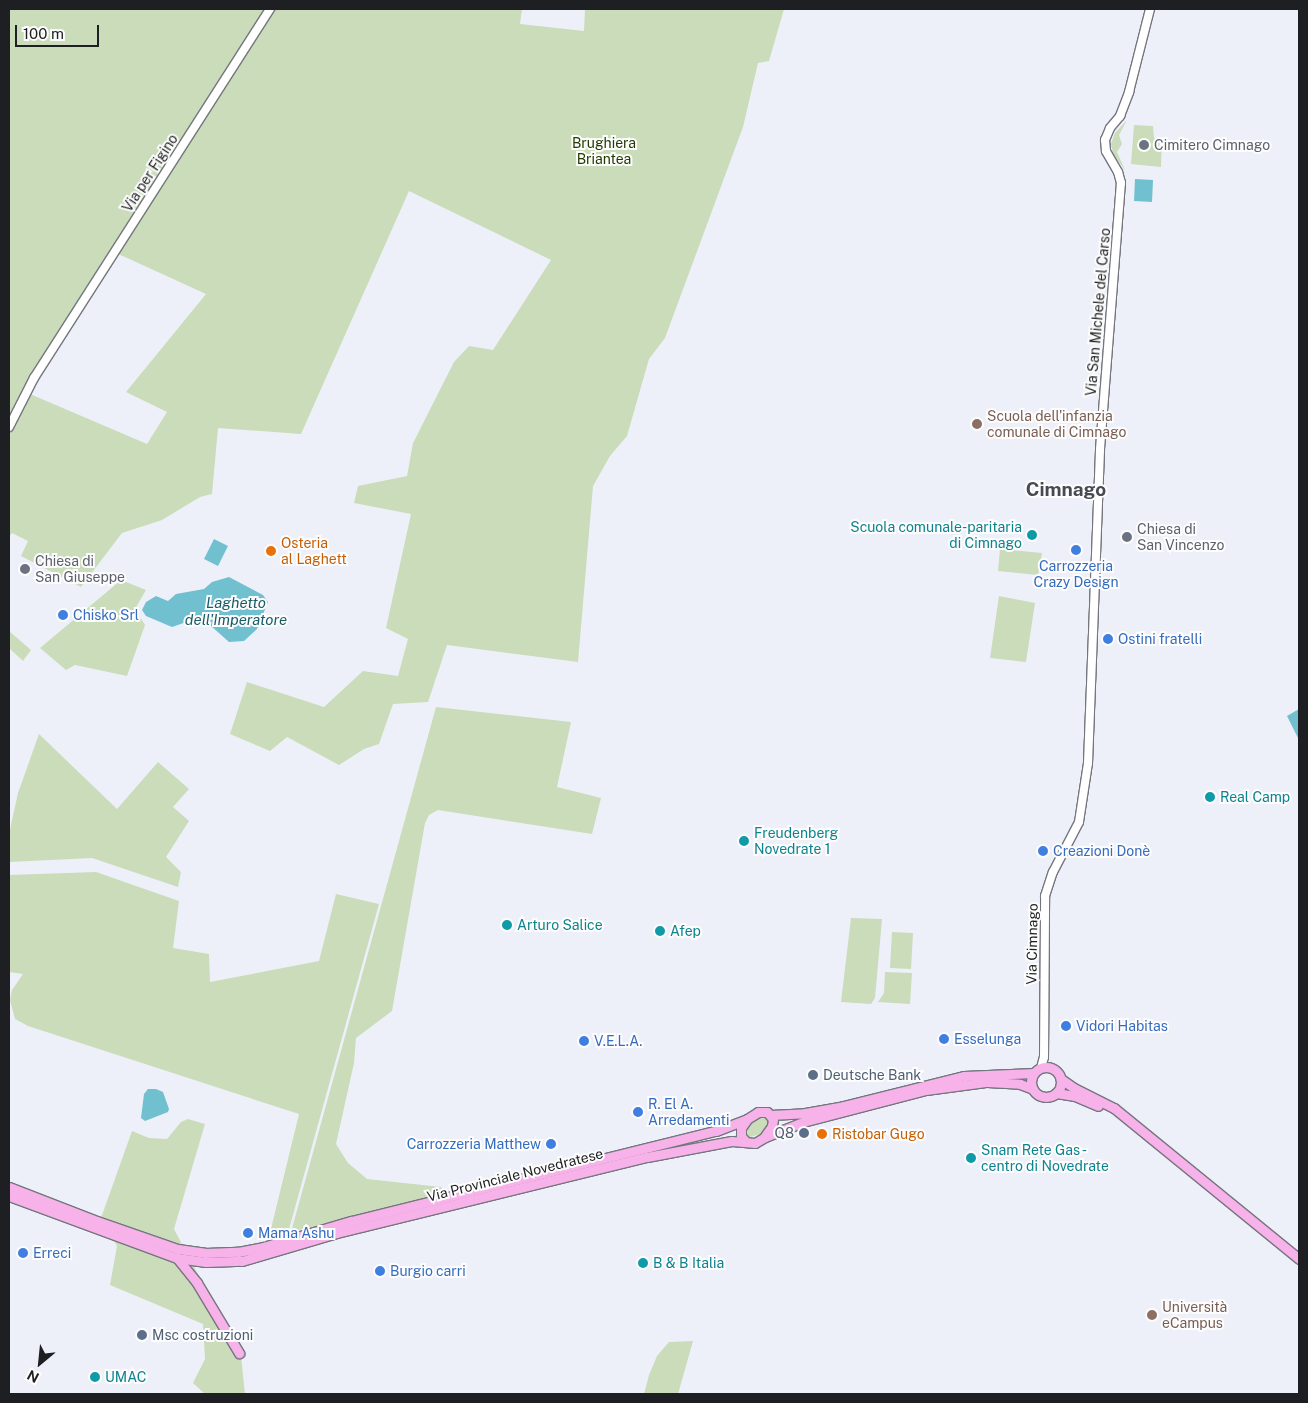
<!DOCTYPE html>
<meta charset="utf-8">
<style>
body{margin:0}
#map{position:relative;width:1308px;height:1403px;overflow:hidden;background:#eef0f9;font-family:"Public Sans",sans-serif}
div>[style]{position:absolute}
.green>*{inset:0;background:#cadcba}
.water>*{inset:0;background:#70c0cf}
.roads{filter:drop-shadow(1px 0 #74767e) drop-shadow(-1px 0 #74767e) drop-shadow(0 1px #74767e) drop-shadow(0 -1px #74767e)}
.secondary>*{height:8px;margin:-4px;padding:0 4px;transform-origin:4px;border-radius:4px;background:#fff}
.primary>*{height:9px;margin:-4.5px;padding:0 4.5px;transform-origin:4.5px;border-radius:4.5px;background:#f7b2e9}
.primary>.ring{margin:-4.5px;padding:0;box-sizing:content-box;background:none;border:9px solid #f7b2e9;border-radius:50%}
.dots>*{width:14px;height:14px;translate:-50% -50%;box-sizing:border-box;border:2px solid #fdfdfd;border-radius:50%}
span{translate:-50% -50%;white-space:nowrap;text-align:center;line-height:1.15;-webkit-text-stroke:4px #fdfdfd;paint-order:stroke}
.park-label{font-size:14px;color:#233b00}
.worship-label{font-size:14px;color:#5b616d}
.left{translate:0 -50%;text-align:left}
.street-label{font-size:14px;color:#1e1f22}
.education-label{font-size:14px;color:#785e54}
.culture-label{font-size:14px;color:#0d838f}
.right{translate:-100% -50%;text-align:right}
.food-label{font-size:14px;color:#c56008}
.shop-label{font-size:14px;color:#366cbe}
.service-label{font-size:14px;color:#4e5e75}
.water-label{font-size:15px;color:#195c67;font-style:italic}
.district-label{font-size:19px;color:#484a52;font-weight:700}
.frame{position:absolute;inset:0;border:10px solid #1e1f22;pointer-events:none}
.north{position:absolute;left:15px;top:1338px;width:50px;height:50px;-webkit-text-stroke:4px #fdfdfd;paint-order:stroke;rotate:208deg;font-size:14px;font-weight:700;line-height:20px;text-align:center;color:#1e1f22}
.north::after{content:'';display:block;margin:auto;width:18px;height:22px;background:#1e1f22;clip-path:polygon(50% 0,100% 100%,50% 72%,0 100%)}
.scale{position:absolute;left:15px;top:25px;width:84px;height:22px;box-sizing:border-box;border:2px solid #1e1f22;border-top:0;padding-left:6px;font-size:15px;line-height:18px;white-space:nowrap;color:#1e1f22;-webkit-text-stroke:4px #fdfdfd;paint-order:stroke}
</style>
<div id="map">
<div class="green">
<i style="clip-path:polygon(9px 9px,268px 9px,42px 360px,22px 392px,9px 421px)"></i>
<i style="clip-path:polygon(270px 9px,522px 9px,520px 24px,584px 31px,585px 9px,784px 9px,769px 61px,758px 63px,743px 127px,665px 338px,649px 359px,627px 436px,610px 456px,593px 486px,578px 662px,447px 645px,428px 702px,393px 704px,379px 744px,364px 749px,339px 765px,287px 737px,270px 751px,230px 734px,247px 682px,324px 707px,363px 671px,398px 676px,408px 639px,386px 628px,411px 514px,354px 503px,358px 486px,407px 476px,413px 443px,454px 362px,469px 346px,493px 350px,551px 260px,409px 191px,301px 434px,218px 428px,212px 494px,200px 497px,162px 520px,122px 533px,81px 587px,21px 556px,28px 541px,12px 533px,9px 537px,9px 436px,30px 394px,147px 444px,167px 412px,126px 392px,206px 294px,114px 252px)"></i>
<i style="clip-path:polygon(1127px 120px,1119px 135px,1122px 144px,1117px 152px,1125px 170px,1113px 154px,1111px 144px,1115px 133px)"></i>
<i style="clip-path:polygon(1134px 125px,1153px 126px,1154px 138px,1162px 139px,1161px 167px,1131px 164px)"></i>
<i style="clip-path:polygon(1000px 549px,1042px 553px,1038px 575px,998px 571px)"></i>
<i style="clip-path:polygon(121px 580px,146px 590px,135px 609px,145px 625px,127px 676px,75px 665px,66px 670px,40px 648px)"></i>
<i style="clip-path:polygon(999px 596px,1035px 603px,1026px 662px,990px 658px)"></i>
<i style="clip-path:polygon(9px 631px,31px 650px,23px 661px,9px 648px)"></i>
<i style="clip-path:polygon(436px 707px,571px 722px,557px 787px,601px 798px,592px 834px,438px 810px,429px 815px,425px 823px,392px 1011px,356px 1038px,354px 1063px,336px 1144px,348px 1163px,367px 1179px,441px 1187px,445px 1194px,291px 1232px)"></i>
<i style="clip-path:polygon(39px 734px,117px 809px,158px 762px,189px 789px,173px 807px,189px 821px,166px 857px,181px 872px,178px 887px,92px 858px,9px 862px,9px 834px,18px 793px)"></i>
<i style="clip-path:polygon(96px 872px,179px 901px,173px 948px,209px 954px,210px 982px,319px 961px,336px 894px,379px 904px,288px 1233px,269px 1237px,299px 1114px,28px 1026px,15px 1019px,10px 1000px,12px 990px,23px 974px,9px 972px,9px 875px)"></i>
<i style="clip-path:polygon(851px 918px,882px 919px,875px 998px,871px 1004px,841px 1002px)"></i>
<i style="clip-path:polygon(892px 932px,913px 933px,911px 969px,890px 968px)"></i>
<i style="clip-path:polygon(885px 972px,912px 973px,910px 1004px,878px 1002px,884px 993px)"></i>
<i style="clip-path:polygon(761px 1116px,765px 1116px,768px 1120px,768px 1125px,761px 1134px,750px 1137px,747px 1134px,748px 1127px,752px 1121px)"></i>
<i style="clip-path:polygon(188px 1119px,205px 1124px,174px 1229px,241px 1356px,245px 1394px,205px 1394px,193px 1383px,205px 1359px,203px 1324px,110px 1285px,117px 1246px,101px 1218px,132px 1131px,149px 1138px,167px 1139px,181px 1122px)"></i>
<i style="clip-path:polygon(693px 1341px,678px 1394px,644px 1394px,649px 1375px,657px 1356px,669px 1342px)"></i>
</div>
<div class="water">
<i style="clip-path:polygon(1135px 179px,1153px 180px,1152px 202px,1134px 201px)"></i>
<i style="clip-path:polygon(214px 539px,228px 546px,218px 566px,204px 559px)"></i>
<i style="clip-path:polygon(229px 577px,263px 595px,268px 602px,257px 629px,244px 641px,229px 642px,201px 617px,172px 627px,146px 616px,142px 610px,146px 602px,156px 596px,168px 601px,176px 594px,204px 589px,212px 582px)"></i>
<i style="clip-path:polygon(1299px 709px,1299px 740px,1287px 716px)"></i>
<i style="clip-path:polygon(156px 1089px,163px 1092px,169px 1109px,168px 1112px,145px 1121px,141px 1118px,144px 1094px,148px 1089px)"></i>
</div>
<div class="roads">
<div class="secondary">
<i style="left:9px;top:427px;width:55px;rotate:-63deg"></i>
<i style="left:34px;top:378px;width:438px;rotate:-57.4deg"></i>
<i style="left:1041px;top:1068px;width:11px;rotate:-75deg"></i>
<i style="left:1044px;top:1057px;width:161px;rotate:-89.6deg"></i>
<i style="left:1045px;top:896px;width:25px;rotate:-72deg"></i>
<i style="left:1053px;top:872px;width:56px;rotate:-62.5deg"></i>
<i style="left:1079px;top:822px;width:60px;rotate:-81.3deg"></i>
<i style="left:1088px;top:763px;width:314px;rotate:-87.8deg"></i>
<i style="left:1100px;top:449px;width:267px;rotate:-85.5deg"></i>
<i style="left:1121px;top:183px;width:11px;rotate:-105deg"></i>
<i style="left:1118px;top:172px;width:24px;rotate:-120deg"></i>
<i style="left:1106px;top:151px;width:11px;rotate:-95deg"></i>
<i style="left:1105px;top:140px;width:13px;rotate:-67deg"></i>
<i style="left:1110px;top:128px;width:16px;rotate:-50deg"></i>
<i style="left:1120px;top:116px;width:26px;rotate:-69deg"></i>
<i style="left:1129px;top:92px;width:86px;rotate:-75.8deg"></i>
</div>
<div class="primary">
<i class="ring" style="left:1031px;top:1067px;width:21px;height:21px"></i>
<i style="left:1061px;top:1079px;width:16px;rotate:35deg"></i>
<i style="left:1074px;top:1088px;width:45px;rotate:26.6deg"></i>
<i style="left:1114px;top:1108px;width:239px;rotate:39.2deg"></i>
<i style="left:1056px;top:1093px;width:19px;rotate:9deg"></i>
<i style="left:1075px;top:1096px;width:25px;rotate:23deg"></i>
<i style="left:770px;top:1115px;width:35px;rotate:-3deg"></i>
<i style="left:805px;top:1113px;width:39px;rotate:-10deg"></i>
<i style="left:843px;top:1106px;width:125px;rotate:-13.9deg"></i>
<i style="left:964px;top:1076px;width:70px;rotate:-2.5deg"></i>
<i style="left:746px;top:1142px;width:8px;rotate:-130deg"></i>
<i style="left:741px;top:1136px;width:8px;rotate:-90deg"></i>
<i style="left:741px;top:1128px;width:11px;rotate:-56deg"></i>
<i style="left:747px;top:1119px;width:13px;rotate:-32deg"></i>
<i style="left:758px;top:1112px;width:9px"></i>
<i style="left:767px;top:1112px;width:9px;rotate:49deg"></i>
<i style="left:773px;top:1119px;width:7px;rotate:98deg"></i>
<i style="left:772px;top:1126px;width:12px;rotate:125deg"></i>
<i style="left:9px;top:1187px;width:94px;rotate:21.1deg"></i>
<i style="left:97px;top:1221px;width:86px;rotate:19.1deg"></i>
<i style="left:178px;top:1249px;width:27px;rotate:8deg"></i>
<i style="left:205px;top:1253px;width:33px;rotate:-2deg"></i>
<i style="left:238px;top:1252px;width:25px;rotate:-11deg"></i>
<i style="left:263px;top:1247px;width:92px;rotate:-16.5deg"></i>
<i style="left:351px;top:1221px;width:376px;rotate:-13.9deg"></i>
<i style="left:716px;top:1131px;width:33px;rotate:-21deg"></i>
<i style="left:9px;top:1196px;width:179px;rotate:20.3deg"></i>
<i style="left:177px;top:1258px;width:29px;rotate:8deg"></i>
<i style="left:206px;top:1262px;width:36px;rotate:-2deg"></i>
<i style="left:242px;top:1261px;width:99px;rotate:-16.4deg"></i>
<i style="left:337px;top:1233px;width:319px;rotate:-13.8deg"></i>
<i style="left:647px;top:1157px;width:86px;rotate:-10.7deg"></i>
<i style="left:732px;top:1141px;width:23px;rotate:5deg"></i>
<i style="left:755px;top:1143px;width:12px;rotate:-31deg"></i>
<i style="left:765px;top:1137px;width:41px;rotate:-21.5deg"></i>
<i style="left:803px;top:1122px;width:127px;rotate:-14.6deg"></i>
<i style="left:926px;top:1090px;width:62px;rotate:-7.5deg"></i>
<i style="left:987px;top:1082px;width:33px;rotate:3deg"></i>
<i style="left:1020px;top:1084px;width:14px;rotate:21deg"></i>
<i style="left:177px;top:1258px;width:32px;rotate:51deg"></i>
<i style="left:197px;top:1283px;width:82px;rotate:59deg"></i>
</div>
</div>
<div class="dots">
<i style="left:1144px;top:145px;background:#6b7280"></i>
<i style="left:977px;top:424px;background:#8d6e63"></i>
<i style="left:1032px;top:535px;background:#0f9aa8"></i>
<i style="left:1127px;top:537px;background:#6b7280"></i>
<i style="left:1076px;top:550px;background:#3f7fe0"></i>
<i style="left:271px;top:551px;background:#e8710a"></i>
<i style="left:25px;top:569px;background:#6b7280"></i>
<i style="left:63px;top:615px;background:#3f7fe0"></i>
<i style="left:1108px;top:639px;background:#3f7fe0"></i>
<i style="left:1210px;top:797px;background:#0f9aa8"></i>
<i style="left:744px;top:841px;background:#0f9aa8"></i>
<i style="left:1043px;top:851px;background:#3f7fe0"></i>
<i style="left:507px;top:925px;background:#0f9aa8"></i>
<i style="left:660px;top:931px;background:#0f9aa8"></i>
<i style="left:1066px;top:1026px;background:#3f7fe0"></i>
<i style="left:944px;top:1039px;background:#3f7fe0"></i>
<i style="left:584px;top:1041px;background:#3f7fe0"></i>
<i style="left:813px;top:1075px;background:#5c6f8a"></i>
<i style="left:638px;top:1112px;background:#3f7fe0"></i>
<i style="left:804px;top:1133px;background:#5c6f8a"></i>
<i style="left:822px;top:1134px;background:#e8710a"></i>
<i style="left:551px;top:1144px;background:#3f7fe0"></i>
<i style="left:971px;top:1158px;background:#0f9aa8"></i>
<i style="left:248px;top:1233px;background:#3f7fe0"></i>
<i style="left:23px;top:1253px;background:#3f7fe0"></i>
<i style="left:643px;top:1263px;background:#0f9aa8"></i>
<i style="left:380px;top:1271px;background:#3f7fe0"></i>
<i style="left:1152px;top:1315px;background:#8d6e63"></i>
<i style="left:142px;top:1335px;background:#5c6f8a"></i>
<i style="left:95px;top:1377px;background:#0f9aa8"></i>
</div>
<div class="park-label">
<span style="left:604px;top:151px">Brughiera<br>Briantea</span>
</div>
<div class="worship-label">
<span class="left" style="left:1154px;top:145px">Cimitero Cimnago</span>
<span class="left" style="left:1137px;top:537px">Chiesa di<br>San Vincenzo</span>
<span class="left" style="left:35px;top:569px">Chiesa di<br>San Giuseppe</span>
</div>
<div class="street-label">
<span style="left:150px;top:173px;rotate:-57deg">Via per Figino</span>
<span style="left:1098px;top:312px;rotate:-85deg">Via San Michele del Carso</span>
<span style="left:1032px;top:944px;rotate:-89deg">Via Cimnago</span>
<span style="left:515px;top:1175px;rotate:-14deg">Via Provinciale Novedratese</span>
</div>
<div class="education-label">
<span class="left" style="left:987px;top:424px">Scuola dell'infanzia<br>comunale di Cimnago</span>
<span class="left" style="left:1162px;top:1315px">Università<br>eCampus</span>
</div>
<div class="culture-label">
<span class="right" style="left:1022px;top:535px">Scuola comunale-paritaria<br>di Cimnago</span>
<span class="left" style="left:1220px;top:797px">Real Camp</span>
<span class="left" style="left:754px;top:841px">Freudenberg<br>Novedrate 1</span>
<span class="left" style="left:517px;top:925px">Arturo Salice</span>
<span class="left" style="left:670px;top:931px">Afep</span>
<span class="left" style="left:981px;top:1158px">Snam Rete Gas -<br>centro di Novedrate</span>
<span class="left" style="left:653px;top:1263px">B &amp; B Italia</span>
<span class="left" style="left:105px;top:1377px">UMAC</span>
</div>
<div class="food-label">
<span class="left" style="left:281px;top:551px">Osteria<br>al Laghett</span>
<span class="left" style="left:832px;top:1134px">Ristobar Gugo</span>
</div>
<div class="shop-label">
<span style="left:1076px;top:574px">Carrozzeria<br>Crazy Design</span>
<span class="left" style="left:73px;top:615px">Chisko Srl</span>
<span class="left" style="left:1118px;top:639px">Ostini fratelli</span>
<span class="left" style="left:1053px;top:851px">Creazioni Donè</span>
<span class="left" style="left:1076px;top:1026px">Vidori Habitas</span>
<span class="left" style="left:954px;top:1039px">Esselunga</span>
<span class="left" style="left:594px;top:1041px">V.E.L.A.</span>
<span class="left" style="left:648px;top:1112px">R. El A.<br>Arredamenti</span>
<span class="right" style="left:541px;top:1144px">Carrozzeria Matthew</span>
<span class="left" style="left:258px;top:1233px">Mama Ashu</span>
<span class="left" style="left:33px;top:1253px">Erreci</span>
<span class="left" style="left:390px;top:1271px">Burgio carri</span>
</div>
<div class="service-label">
<span class="left" style="left:823px;top:1075px">Deutsche Bank</span>
<span class="right" style="left:794px;top:1133px">Q8</span>
<span class="left" style="left:152px;top:1335px">Msc costruzioni</span>
</div>
<div class="water-label">
<span style="left:236px;top:611px">Laghetto<br>dell'Imperatore</span>
</div>
<div class="district-label">
<span style="left:1066px;top:490px">Cimnago</span>
</div>
<div class="frame"></div>
<div class="north">N</div>
<div class="scale">100 m</div>
</div>
